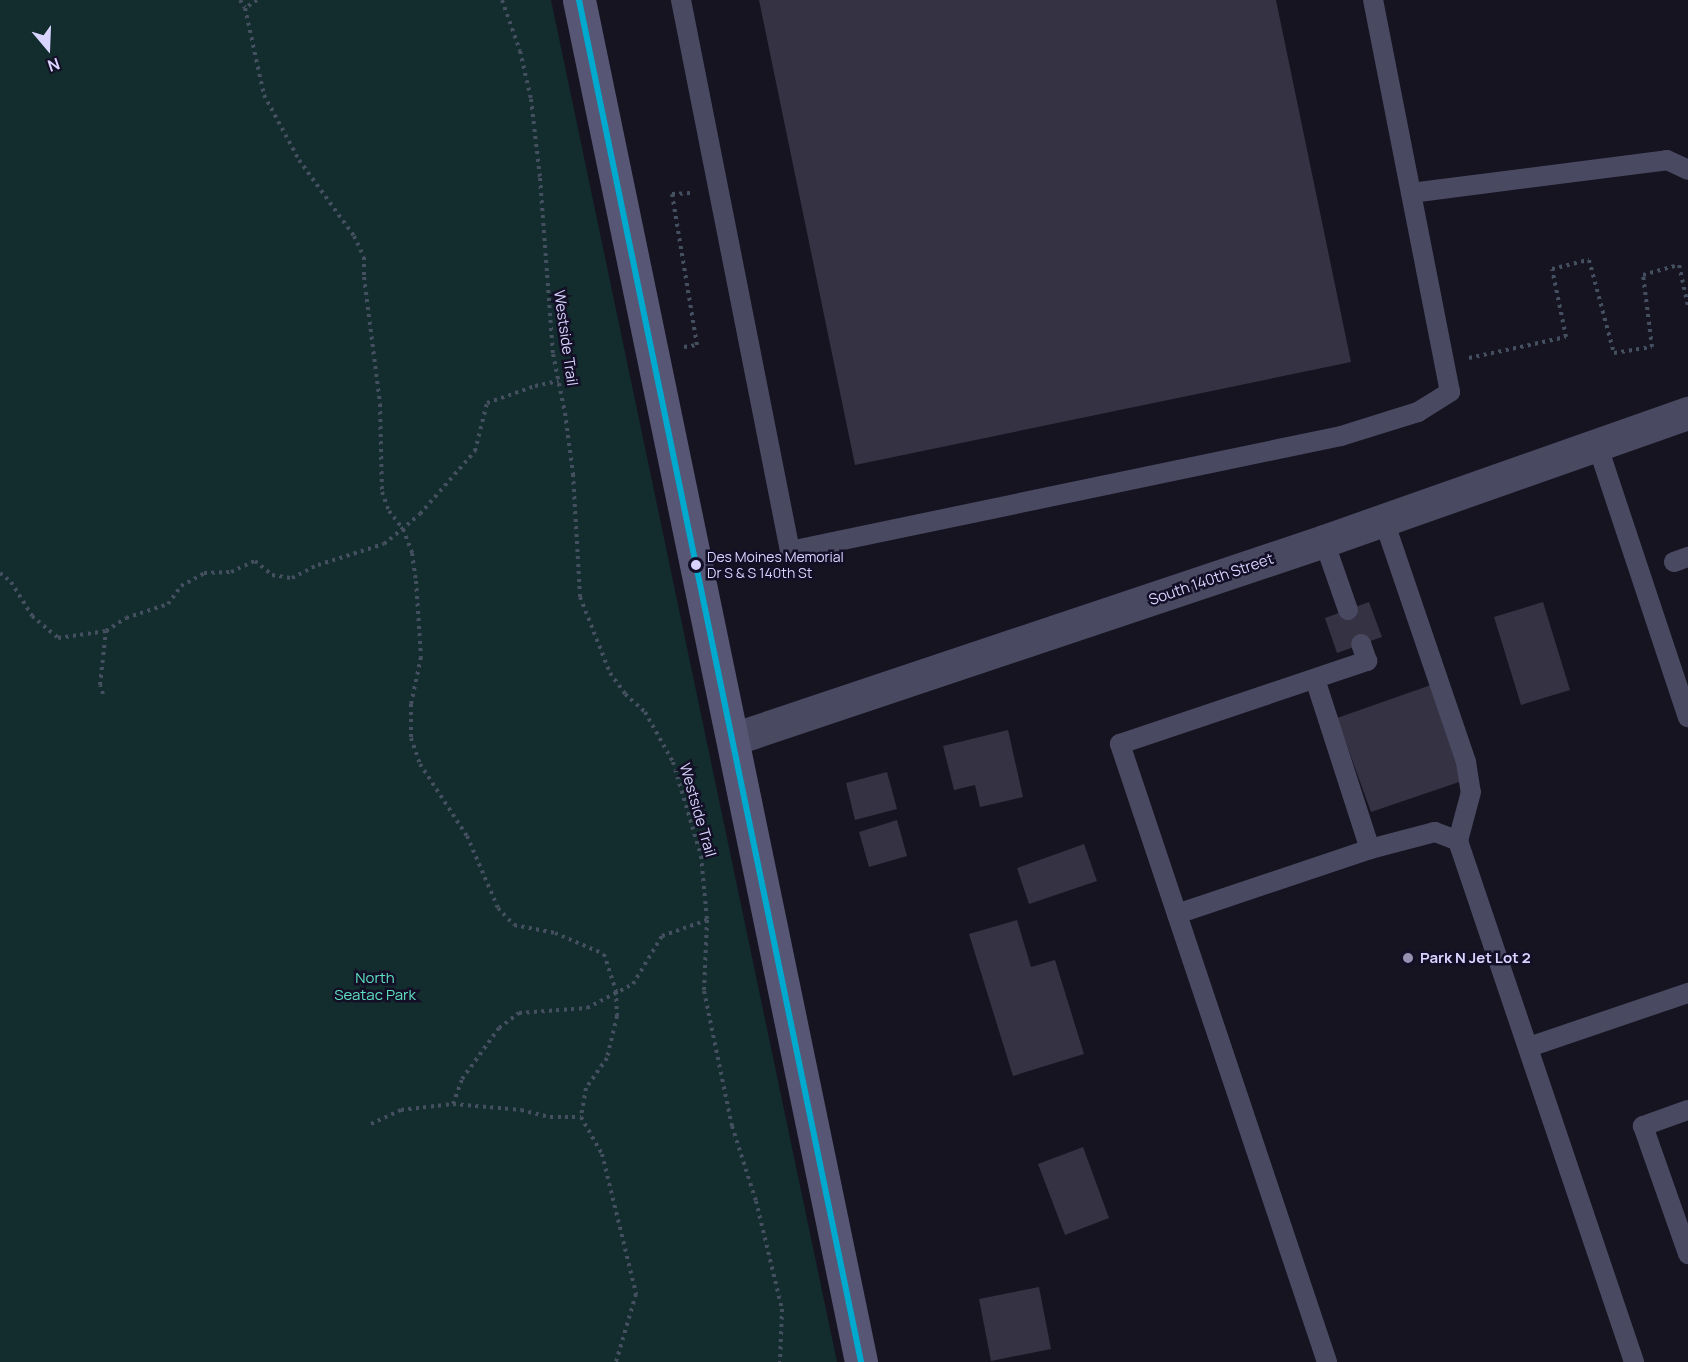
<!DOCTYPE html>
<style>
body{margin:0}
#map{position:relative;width:1688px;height:1362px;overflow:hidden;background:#161421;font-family:Manrope,sans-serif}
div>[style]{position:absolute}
.green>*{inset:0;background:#132c2d}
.building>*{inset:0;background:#343243}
.path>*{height:4px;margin-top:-2px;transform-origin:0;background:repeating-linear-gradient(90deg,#44505f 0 3px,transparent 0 7.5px)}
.lane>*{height:20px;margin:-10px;padding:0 10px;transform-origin:10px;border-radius:10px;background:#4a4962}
.street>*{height:33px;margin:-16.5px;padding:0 16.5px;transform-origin:16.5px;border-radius:16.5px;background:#4a4962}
.secondary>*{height:33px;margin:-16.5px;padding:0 16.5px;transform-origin:16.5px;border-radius:16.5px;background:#575674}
.bus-1>*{height:6px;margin:-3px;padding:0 3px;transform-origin:3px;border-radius:3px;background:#00a9ce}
.dots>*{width:16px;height:16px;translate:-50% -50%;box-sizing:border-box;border:3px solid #130f26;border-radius:50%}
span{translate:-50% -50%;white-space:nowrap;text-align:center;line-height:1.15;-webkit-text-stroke:5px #130f26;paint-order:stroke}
.bus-label{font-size:14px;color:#d9d4ff}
.left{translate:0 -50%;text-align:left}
.street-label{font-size:15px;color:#d9d4ff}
.poi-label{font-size:15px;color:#d9d4ff;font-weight:700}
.park-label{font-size:15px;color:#5fe0c0}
.north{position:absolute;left:18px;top:18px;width:60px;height:60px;-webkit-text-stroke:4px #130f26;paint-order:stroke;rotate:161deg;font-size:16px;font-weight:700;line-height:24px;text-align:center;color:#d9d4ff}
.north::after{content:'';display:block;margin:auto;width:21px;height:27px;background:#d9d4ff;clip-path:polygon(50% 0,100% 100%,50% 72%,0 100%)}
</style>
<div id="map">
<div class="green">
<i style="clip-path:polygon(0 0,551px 0,837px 1362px,0 1362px)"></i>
</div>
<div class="building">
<i style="clip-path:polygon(759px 0,1276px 0,1351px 362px,855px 465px)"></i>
<i style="clip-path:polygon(1369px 602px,1382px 637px,1337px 653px,1325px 618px)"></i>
<i style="clip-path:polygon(1543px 602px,1570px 690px,1521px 705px,1494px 617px)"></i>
<i style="clip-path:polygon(1431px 685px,1465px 780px,1371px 812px,1337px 718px)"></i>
<i style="clip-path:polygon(1008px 730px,1023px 797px,980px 807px,975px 785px,954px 790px,943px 746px)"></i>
<i style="clip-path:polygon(887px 772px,897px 809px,855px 820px,846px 783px)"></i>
<i style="clip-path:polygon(897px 820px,907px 856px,869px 867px,859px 832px)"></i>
<i style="clip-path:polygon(1084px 844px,1097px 881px,1029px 904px,1017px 868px)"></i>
<i style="clip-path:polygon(1017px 920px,1031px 967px,1055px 960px,1084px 1054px,1013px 1076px,969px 934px)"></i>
<i style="clip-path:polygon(1083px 1147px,1109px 1218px,1065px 1235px,1038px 1164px)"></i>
<i style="clip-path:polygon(1039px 1287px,1051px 1349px,991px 1361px,979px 1299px)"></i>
</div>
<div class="path">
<i style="left:240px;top:0;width:9px;rotate:58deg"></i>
<i style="left:257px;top:0;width:14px;rotate:146deg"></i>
<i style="left:245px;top:8px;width:89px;rotate:77.7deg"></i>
<i style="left:264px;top:95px;width:74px;rotate:61.7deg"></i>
<i style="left:299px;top:160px;width:94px;rotate:54.1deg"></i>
<i style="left:354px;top:236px;width:23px;rotate:65deg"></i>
<i style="left:364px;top:257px;width:20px;rotate:90deg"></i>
<i style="left:364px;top:277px;width:128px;rotate:82.8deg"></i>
<i style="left:380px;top:404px;width:88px;rotate:88.7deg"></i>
<i style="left:382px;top:492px;width:20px;rotate:70deg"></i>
<i style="left:389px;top:511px;width:23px;rotate:52deg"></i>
<i style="left:403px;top:529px;width:26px;rotate:69deg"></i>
<i style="left:412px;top:553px;width:28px;rotate:82deg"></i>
<i style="left:416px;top:581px;width:76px;rotate:86.2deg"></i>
<i style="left:421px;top:657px;width:48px;rotate:102deg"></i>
<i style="left:411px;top:704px;width:34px;rotate:90deg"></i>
<i style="left:411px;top:738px;width:28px;rotate:71deg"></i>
<i style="left:420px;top:764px;width:86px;rotate:56.9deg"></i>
<i style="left:467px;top:836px;width:78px;rotate:66.7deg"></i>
<i style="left:498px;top:908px;width:23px;rotate:47deg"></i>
<i style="left:514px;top:925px;width:42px;rotate:11deg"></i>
<i style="left:555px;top:933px;width:53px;rotate:23.2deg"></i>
<i style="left:604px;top:954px;width:39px;rotate:72deg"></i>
<i style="left:616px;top:991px;width:25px;rotate:88deg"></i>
<i style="left:617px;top:1016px;width:43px;rotate:103.4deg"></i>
<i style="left:607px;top:1058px;width:37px;rotate:125deg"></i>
<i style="left:586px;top:1088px;width:29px;rotate:100deg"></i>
<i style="left:581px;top:1117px;width:43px;rotate:60.4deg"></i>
<i style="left:602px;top:1154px;width:144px;rotate:76.3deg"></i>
<i style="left:636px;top:1294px;width:71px;rotate:106.4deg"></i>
<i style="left:502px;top:0;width:54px;rotate:70.6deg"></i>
<i style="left:520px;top:51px;width:49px;rotate:77.1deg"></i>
<i style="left:531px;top:99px;width:80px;rotate:83.5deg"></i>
<i style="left:540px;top:178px;width:176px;rotate:85.8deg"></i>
<i style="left:553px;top:354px;width:60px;rotate:78.5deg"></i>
<i style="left:565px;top:413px;width:62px;rotate:82.5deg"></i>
<i style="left:573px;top:474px;width:123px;rotate:86.7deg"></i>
<i style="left:580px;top:597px;width:82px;rotate:68.5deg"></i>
<i style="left:610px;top:673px;width:26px;rotate:54deg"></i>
<i style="left:625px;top:694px;width:27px;rotate:42deg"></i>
<i style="left:645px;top:712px;width:57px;rotate:60.8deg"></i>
<i style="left:673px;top:762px;width:98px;rotate:73.4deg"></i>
<i style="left:701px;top:856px;width:64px;rotate:84.6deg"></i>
<i style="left:707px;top:920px;width:71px;rotate:92.4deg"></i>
<i style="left:704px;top:991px;width:138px;rotate:78.3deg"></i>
<i style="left:732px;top:1126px;width:79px;rotate:72.3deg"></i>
<i style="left:756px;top:1201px;width:111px;rotate:76.5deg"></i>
<i style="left:782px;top:1309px;width:53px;rotate:92.2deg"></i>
<i style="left:684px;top:347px;width:13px;rotate:-9deg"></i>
<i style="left:697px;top:345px;width:153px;rotate:-99.4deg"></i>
<i style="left:672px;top:194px;width:19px;rotate:-3deg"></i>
<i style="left:1469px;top:358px;width:99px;rotate:-12.2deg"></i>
<i style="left:1566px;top:337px;width:69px;rotate:-101.6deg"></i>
<i style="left:1552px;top:269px;width:38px;rotate:-14deg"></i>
<i style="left:1589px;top:260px;width:96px;rotate:75deg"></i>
<i style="left:1614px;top:353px;width:38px;rotate:-9deg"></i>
<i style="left:1652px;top:347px;width:73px;rotate:-97.1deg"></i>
<i style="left:1643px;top:275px;width:37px;rotate:-16deg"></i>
<i style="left:1679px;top:265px;width:42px;rotate:77.6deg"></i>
<i style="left:0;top:573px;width:14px;rotate:39deg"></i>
<i style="left:11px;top:582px;width:40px;rotate:58deg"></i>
<i style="left:32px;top:616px;width:34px;rotate:40deg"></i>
<i style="left:58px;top:638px;width:49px;rotate:-8.3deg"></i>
<i style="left:106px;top:631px;width:24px;rotate:-33deg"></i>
<i style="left:126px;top:618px;width:44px;rotate:-18.4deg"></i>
<i style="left:168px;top:604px;width:22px;rotate:-54deg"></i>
<i style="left:181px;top:586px;width:26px;rotate:-29deg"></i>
<i style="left:204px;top:573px;width:27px;rotate:-2deg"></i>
<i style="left:231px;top:572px;width:26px;rotate:-25deg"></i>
<i style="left:255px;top:561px;width:22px;rotate:39deg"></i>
<i style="left:272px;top:575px;width:20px;rotate:9deg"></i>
<i style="left:292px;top:578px;width:29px;rotate:-27deg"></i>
<i style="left:318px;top:565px;width:69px;rotate:-17.7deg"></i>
<i style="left:384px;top:544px;width:47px;rotate:-39.8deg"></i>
<i style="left:420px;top:514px;width:84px;rotate:-48.9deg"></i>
<i style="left:475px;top:451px;width:49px;rotate:-76deg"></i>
<i style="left:487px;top:403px;width:51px;rotate:-19.5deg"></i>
<i style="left:535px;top:386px;width:24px;rotate:-12deg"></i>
<i style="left:103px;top:694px;width:9px;rotate:-108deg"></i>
<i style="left:100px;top:685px;width:54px;rotate:-83.7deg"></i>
<i style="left:453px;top:1104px;width:27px;rotate:-70deg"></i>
<i style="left:462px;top:1079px;width:63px;rotate:-54deg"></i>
<i style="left:499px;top:1028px;width:25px;rotate:-37deg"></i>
<i style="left:519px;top:1013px;width:68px;rotate:-4.2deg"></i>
<i style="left:587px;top:1008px;width:52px;rotate:-27.6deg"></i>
<i style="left:633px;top:984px;width:56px;rotate:-58.9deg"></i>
<i style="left:662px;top:936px;width:48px;rotate:-19.6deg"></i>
<i style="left:371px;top:1124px;width:33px;rotate:-25deg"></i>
<i style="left:401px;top:1110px;width:52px;rotate:-6.6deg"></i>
<i style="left:453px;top:1104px;width:68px;rotate:5deg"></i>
<i style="left:521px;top:1110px;width:30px;rotate:14deg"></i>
<i style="left:550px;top:1117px;width:31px"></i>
</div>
<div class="lane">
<i style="left:681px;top:0;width:562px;rotate:78.81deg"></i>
<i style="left:790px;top:551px;width:563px;rotate:-11.79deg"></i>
<i style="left:1341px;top:436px;width:81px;rotate:-17.3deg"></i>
<i style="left:1418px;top:412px;width:38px;rotate:-32deg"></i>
<i style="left:1450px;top:392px;width:399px;rotate:-101.1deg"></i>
<i style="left:1411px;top:193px;width:258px;rotate:-7.3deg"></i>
<i style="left:1667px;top:160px;width:23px;rotate:25deg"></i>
<i style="left:1597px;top:444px;width:288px;rotate:71.6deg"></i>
<i style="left:1383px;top:518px;width:258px;rotate:71.2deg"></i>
<i style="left:1466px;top:762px;width:30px;rotate:81deg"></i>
<i style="left:1471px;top:792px;width:51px;rotate:104.9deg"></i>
<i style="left:1458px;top:841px;width:550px;rotate:71.33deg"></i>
<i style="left:1324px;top:541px;width:73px;rotate:70.8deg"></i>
<i style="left:1674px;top:562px;width:15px;rotate:-20deg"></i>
<i style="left:1315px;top:679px;width:179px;rotate:72.1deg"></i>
<i style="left:1177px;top:914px;width:204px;rotate:-18.6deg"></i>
<i style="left:1370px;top:849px;width:67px;rotate:-14.7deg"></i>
<i style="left:1435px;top:832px;width:25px;rotate:21deg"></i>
<i style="left:1529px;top:1047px;width:168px;rotate:-18.8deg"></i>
<i style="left:1688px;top:1110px;width:48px;rotate:160.4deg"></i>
<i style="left:1643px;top:1126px;width:136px;rotate:70.6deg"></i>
<i style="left:1327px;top:1362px;width:652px;rotate:-108.52deg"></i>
<i style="left:1120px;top:744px;width:261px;rotate:-18.6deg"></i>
<i style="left:1367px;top:661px;width:18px;rotate:-109deg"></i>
</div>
<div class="street">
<i style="left:733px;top:739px;width:623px;rotate:-18.52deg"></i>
<i style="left:1324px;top:541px;width:386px;rotate:-19.4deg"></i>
</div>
<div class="secondary">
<i style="left:579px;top:0;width:1391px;rotate:78.3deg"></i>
</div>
<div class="bus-1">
<i style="left:579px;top:0;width:1391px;rotate:78.3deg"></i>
</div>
<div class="dots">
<i style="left:696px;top:565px;background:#d9d4ff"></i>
<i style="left:1408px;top:958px;background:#9591b1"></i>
</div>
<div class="bus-label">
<span class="left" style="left:707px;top:565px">Des Moines Memorial<br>Dr S &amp; S 140th St</span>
</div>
<div class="street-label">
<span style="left:566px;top:338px;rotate:82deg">Westside Trail</span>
<span style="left:1211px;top:579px;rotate:-19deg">South 140th Street</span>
<span style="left:698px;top:810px;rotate:74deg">Westside Trail</span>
</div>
<div class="poi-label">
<span class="left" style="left:1420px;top:958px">Park N Jet Lot 2</span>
</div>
<div class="park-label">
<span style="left:375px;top:986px">North<br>Seatac Park</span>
</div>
<div class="north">N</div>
</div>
